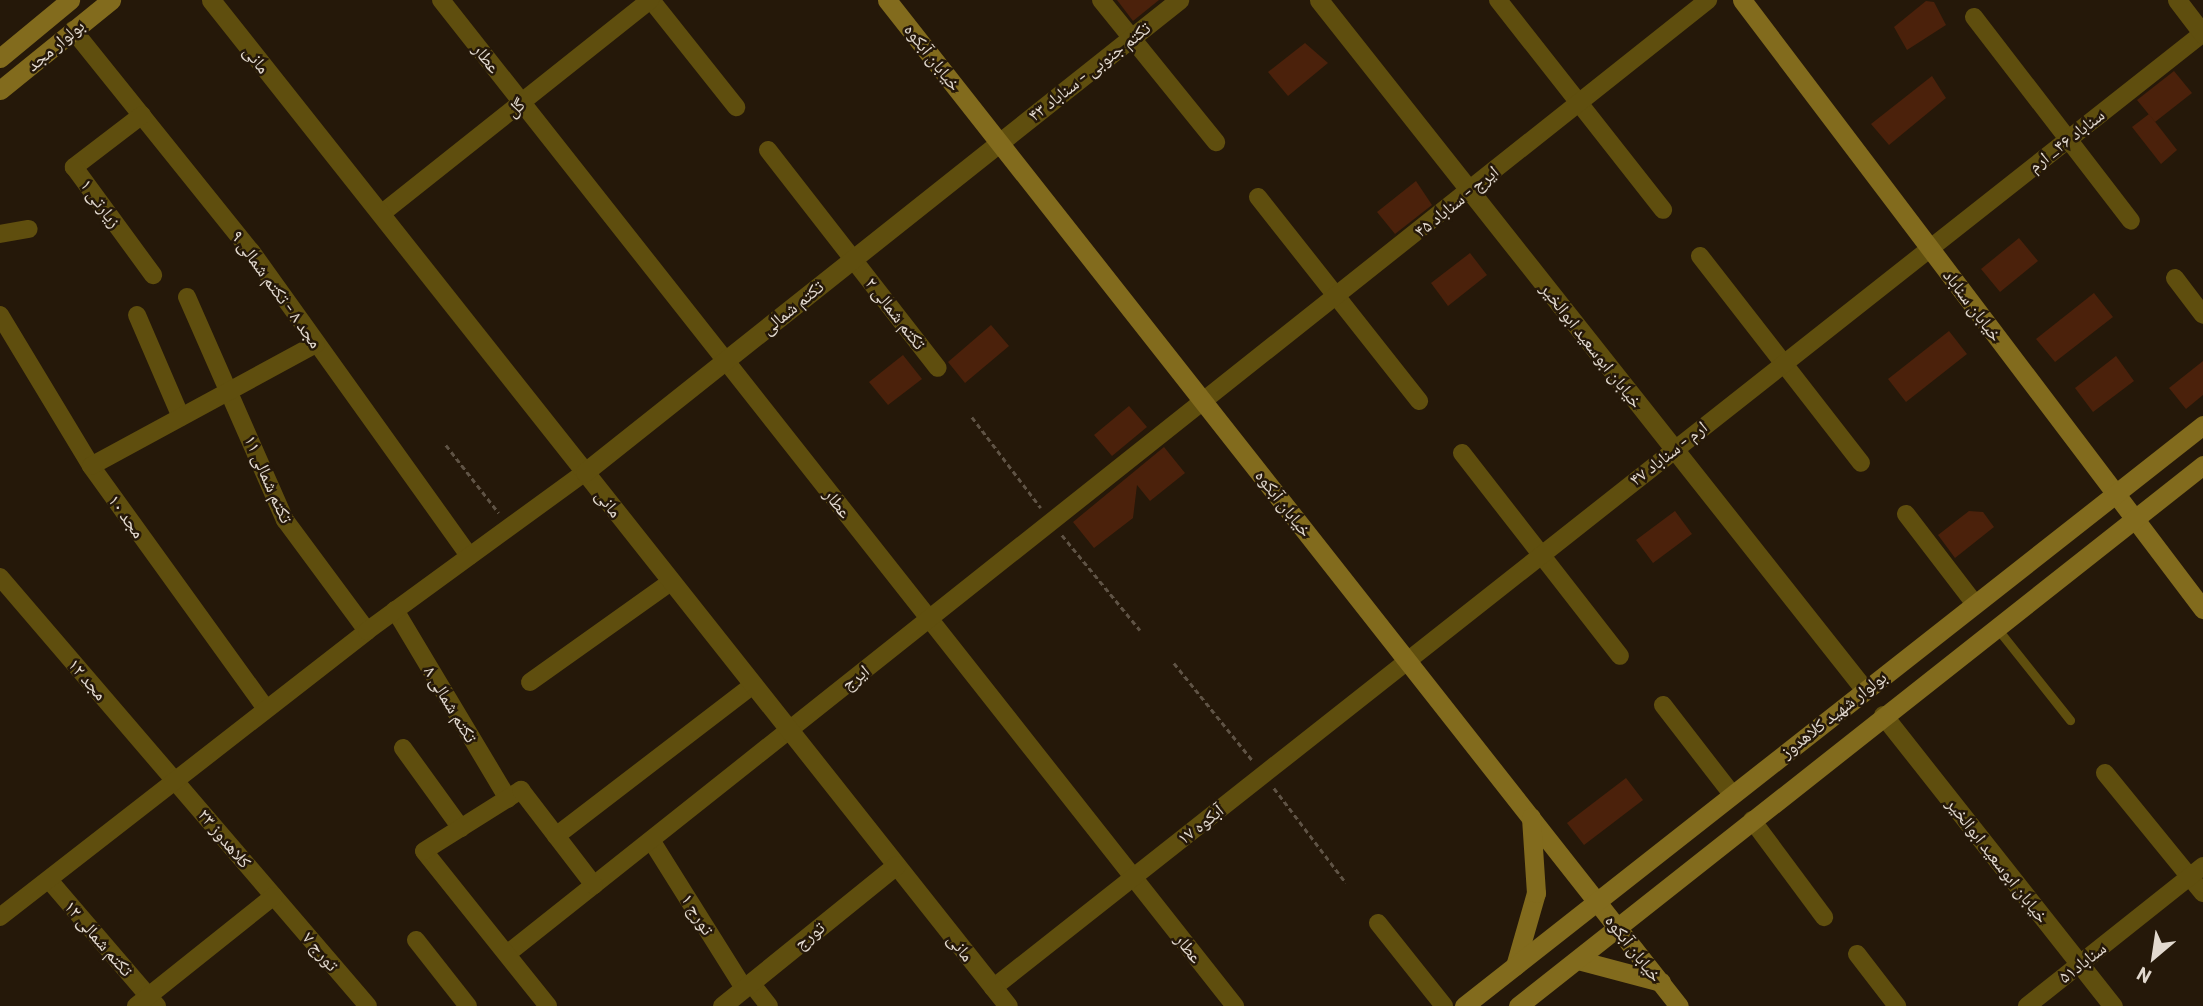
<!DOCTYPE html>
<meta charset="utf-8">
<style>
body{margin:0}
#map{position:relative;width:2203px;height:1006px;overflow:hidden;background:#251809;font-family:Barlow,"Noto Naskh Arabic",sans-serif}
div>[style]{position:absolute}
.building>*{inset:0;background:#4b210b}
.path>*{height:2.5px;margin-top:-1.25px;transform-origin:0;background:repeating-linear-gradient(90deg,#5f5345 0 5px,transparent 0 8.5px)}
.service>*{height:9px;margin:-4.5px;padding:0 4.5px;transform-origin:4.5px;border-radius:4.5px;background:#5f4e0e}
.minor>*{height:18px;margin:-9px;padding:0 9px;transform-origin:9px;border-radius:9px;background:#5f4e0e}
.tertiary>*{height:19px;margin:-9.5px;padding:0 9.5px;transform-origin:9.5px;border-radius:9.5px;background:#5f4e0e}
.secondary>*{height:19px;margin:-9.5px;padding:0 9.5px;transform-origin:9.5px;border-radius:9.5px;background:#826b1d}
span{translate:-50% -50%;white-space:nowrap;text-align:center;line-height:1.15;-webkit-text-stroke:5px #251809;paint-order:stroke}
.street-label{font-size:18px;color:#e2d9cf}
.north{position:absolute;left:2119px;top:922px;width:70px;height:70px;-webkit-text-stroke:5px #251809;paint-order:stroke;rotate:209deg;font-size:19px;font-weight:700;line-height:28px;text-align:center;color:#e2d9cf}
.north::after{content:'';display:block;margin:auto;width:24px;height:32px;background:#e2d9cf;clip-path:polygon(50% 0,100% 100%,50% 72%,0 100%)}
</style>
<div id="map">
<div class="building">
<i style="clip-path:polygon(1117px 0,1159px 0,1133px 21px)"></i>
<i style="clip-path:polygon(1926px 1px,1934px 2px,1946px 25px,1907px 50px,1894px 27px)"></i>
<i style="clip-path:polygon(1305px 43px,1328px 63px,1288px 96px,1268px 72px)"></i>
<i style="clip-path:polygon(2174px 71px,2192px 93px,2155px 122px,2137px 100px)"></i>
<i style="clip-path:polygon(1932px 76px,1946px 98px,1889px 145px,1871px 124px)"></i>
<i style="clip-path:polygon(2149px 114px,2177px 150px,2161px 164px,2132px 127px)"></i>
<i style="clip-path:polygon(1416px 181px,1432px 205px,1395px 234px,1377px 212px)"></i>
<i style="clip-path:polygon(2019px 238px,2038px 261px,2000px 292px,1981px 269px)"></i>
<i style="clip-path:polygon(1470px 253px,1487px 275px,1448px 306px,1431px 283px)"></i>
<i style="clip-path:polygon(2094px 293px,2113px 317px,2055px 362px,2036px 339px)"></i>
<i style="clip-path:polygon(991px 325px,1009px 346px,965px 383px,948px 362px)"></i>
<i style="clip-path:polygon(1949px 331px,1967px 354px,1906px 402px,1888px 379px)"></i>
<i style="clip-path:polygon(903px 355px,922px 379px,888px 405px,869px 382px)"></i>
<i style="clip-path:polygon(2116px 356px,2134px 381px,2093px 412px,2075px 388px)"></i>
<i style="clip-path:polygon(2203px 361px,2203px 395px,2186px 409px,2169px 388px)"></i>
<i style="clip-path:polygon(1129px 406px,1147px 427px,1112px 456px,1094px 435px)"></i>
<i style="clip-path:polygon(1164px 447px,1185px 473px,1150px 501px,1137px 485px,1133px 518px,1094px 548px,1073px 522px)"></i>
<i style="clip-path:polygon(1675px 511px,1692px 534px,1653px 563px,1636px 540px)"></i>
<i style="clip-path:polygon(1969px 511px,1983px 512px,1994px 527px,1955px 558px,1938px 535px)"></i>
<i style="clip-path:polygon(1626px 778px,1643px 800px,1584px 845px,1567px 823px)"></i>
</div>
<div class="path">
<i style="left:972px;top:417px;width:114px;rotate:52.8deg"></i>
<i style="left:446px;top:445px;width:86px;rotate:52.1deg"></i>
<i style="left:1062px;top:535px;width:123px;rotate:50.6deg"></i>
<i style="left:1174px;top:663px;width:126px;rotate:51.1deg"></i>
<i style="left:1274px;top:788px;width:119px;rotate:52.8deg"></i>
</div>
<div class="service">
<i style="left:1996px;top:627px;width:119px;rotate:51.5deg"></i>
</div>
<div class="minor">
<i style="left:441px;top:0;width:1282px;rotate:51.72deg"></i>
<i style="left:651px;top:0;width:137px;rotate:51.5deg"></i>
<i style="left:1101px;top:0;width:183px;rotate:51deg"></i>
<i style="left:1498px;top:0;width:267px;rotate:51.8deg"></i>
<i style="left:1974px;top:17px;width:257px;rotate:52.4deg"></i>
<i style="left:73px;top:30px;width:284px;rotate:51.2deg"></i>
<i style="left:251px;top:251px;width:375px;rotate:54.4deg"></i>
<i style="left:142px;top:115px;width:86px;rotate:142.6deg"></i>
<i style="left:74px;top:167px;width:134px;rotate:53.8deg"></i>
<i style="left:768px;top:150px;width:276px;rotate:52.1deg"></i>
<i style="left:1258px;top:197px;width:260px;rotate:51.7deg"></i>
<i style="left:381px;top:214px;width:344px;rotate:-38.5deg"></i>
<i style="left:0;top:234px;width:29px;rotate:-10deg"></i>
<i style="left:1700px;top:256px;width:262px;rotate:52.1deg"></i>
<i style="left:2175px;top:278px;width:46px;rotate:52.9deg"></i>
<i style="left:187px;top:297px;width:244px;rotate:66.3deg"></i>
<i style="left:285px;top:520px;width:138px;rotate:53.5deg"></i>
<i style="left:0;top:315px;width:176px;rotate:58.9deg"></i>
<i style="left:91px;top:466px;width:299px;rotate:54.2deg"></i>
<i style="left:137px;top:315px;width:111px;rotate:66.7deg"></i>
<i style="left:1462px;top:453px;width:257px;rotate:52.1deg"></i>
<i style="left:91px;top:466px;width:256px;rotate:-28.5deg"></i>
<i style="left:1906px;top:514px;width:113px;rotate:52.5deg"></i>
<i style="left:0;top:577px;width:565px;rotate:49.38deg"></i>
<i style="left:395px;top:610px;width:220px;rotate:59.1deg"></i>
<i style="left:530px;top:682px;width:174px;rotate:-35.4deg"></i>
<i style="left:1663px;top:705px;width:111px;rotate:52.3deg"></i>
<i style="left:403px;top:748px;width:99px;rotate:54.1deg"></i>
<i style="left:2105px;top:773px;width:155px;rotate:50.8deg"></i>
<i style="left:1752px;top:820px;width:121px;rotate:53.4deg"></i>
<i style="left:556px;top:836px;width:248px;rotate:-37.5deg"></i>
<i style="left:651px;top:840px;width:175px;rotate:57.9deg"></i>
<i style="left:49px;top:880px;width:166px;rotate:49.4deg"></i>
<i style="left:0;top:917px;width:465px;rotate:-37.9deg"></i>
<i style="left:367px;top:631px;width:270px;rotate:-36.1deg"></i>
<i style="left:1378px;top:923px;width:106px;rotate:51.5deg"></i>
<i style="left:416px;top:940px;width:84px;rotate:51.8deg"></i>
<i style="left:507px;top:954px;width:1534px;rotate:-38.46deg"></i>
<i style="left:1857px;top:954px;width:66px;rotate:52.4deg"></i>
<i style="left:751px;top:983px;width:29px;rotate:52deg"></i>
<i style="left:993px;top:988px;width:1541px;rotate:-38.28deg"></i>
<i style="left:136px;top:1006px;width:176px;rotate:-38.6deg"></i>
<i style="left:548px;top:1006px;width:198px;rotate:-128.7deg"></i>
<i style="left:424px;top:851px;width:115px;rotate:-32.2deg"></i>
<i style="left:521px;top:790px;width:120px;rotate:52.5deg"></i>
<i style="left:2027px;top:1006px;width:225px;rotate:-38.5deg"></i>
</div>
<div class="tertiary">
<i style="left:211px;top:0;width:1283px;rotate:51.61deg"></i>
<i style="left:1319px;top:0;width:880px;rotate:51.65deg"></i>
<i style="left:2177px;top:0;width:43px;rotate:52.6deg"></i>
<i style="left:585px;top:472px;width:759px;rotate:-38.47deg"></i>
<i style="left:1883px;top:715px;width:371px;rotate:51.7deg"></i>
<i style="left:722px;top:1006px;width:224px;rotate:-39deg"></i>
</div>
<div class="secondary">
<i style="left:887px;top:0;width:1280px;rotate:51.79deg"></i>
<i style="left:1742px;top:0;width:764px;rotate:52.88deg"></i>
<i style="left:0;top:58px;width:91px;rotate:-39.6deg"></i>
<i style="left:0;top:90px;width:143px;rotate:-39deg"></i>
<i style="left:1578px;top:960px;width:86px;rotate:14.8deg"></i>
<i style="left:1515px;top:966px;width:76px;rotate:-74deg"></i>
<i style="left:1536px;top:893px;width:76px;rotate:-93.8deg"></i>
<i style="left:1464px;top:1006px;width:940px;rotate:-38.17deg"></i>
<i style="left:1518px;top:1006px;width:873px;rotate:-38.3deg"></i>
</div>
<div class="street-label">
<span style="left:55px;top:45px;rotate:-40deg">بولوار مجد</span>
<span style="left:933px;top:57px;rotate:52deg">خیابان آبکوه</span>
<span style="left:487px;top:58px;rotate:52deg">عطار</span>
<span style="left:257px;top:59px;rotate:52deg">مانی</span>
<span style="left:1089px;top:71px;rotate:-38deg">تکتم جنوبی - سناباد ۴۳</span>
<span style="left:515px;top:107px;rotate:-39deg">گل</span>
<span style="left:2066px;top:140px;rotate:-38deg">سناباد ۴۶_ ارم</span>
<span style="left:1456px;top:201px;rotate:-39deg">ایرج - سناباد ۴۵</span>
<span style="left:101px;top:203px;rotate:54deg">زیارتی ۱</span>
<span style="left:277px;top:289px;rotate:54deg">مجد ۸ - تکتم شمالی ۹</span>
<span style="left:1973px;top:305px;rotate:53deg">خیابان سناباد</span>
<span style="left:792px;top:307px;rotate:-39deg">تکتم شمالی</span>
<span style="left:896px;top:313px;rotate:52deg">تکتم شمالی ۲</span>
<span style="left:1592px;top:345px;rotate:52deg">خیابان ابوسعید ابوالخیر</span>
<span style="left:1668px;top:453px;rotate:-38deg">ارم - سناباد ۴۷</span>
<span style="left:269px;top:479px;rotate:66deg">تکتم شمالی ۱۱</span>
<span style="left:609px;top:503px;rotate:52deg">مانی</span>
<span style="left:838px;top:503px;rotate:52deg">عطار</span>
<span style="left:1284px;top:503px;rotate:52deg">خیابان آبکوه</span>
<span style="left:127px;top:516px;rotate:54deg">مجد ۱۰</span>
<span style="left:855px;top:677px;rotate:-38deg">ایرج</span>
<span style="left:88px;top:679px;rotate:49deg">مجد ۱۲</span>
<span style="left:451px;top:704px;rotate:59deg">تکتم شمالی ۸</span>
<span style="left:1833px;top:714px;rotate:-38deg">بولوار شهید کلاهدوز</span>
<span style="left:1200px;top:824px;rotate:-38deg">آبکوه ۱۷</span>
<span style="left:225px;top:838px;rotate:50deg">کلاهدوز ۲۳</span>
<span style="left:1998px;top:860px;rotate:52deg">خیابان ابوسعید ابوالخیر</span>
<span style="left:698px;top:914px;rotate:58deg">تورج ۱</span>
<span style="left:809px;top:935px;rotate:-39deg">تورج</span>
<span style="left:99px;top:938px;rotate:49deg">تکتم شمالی ۱۲</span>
<span style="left:961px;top:947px;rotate:52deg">مانی</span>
<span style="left:1189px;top:948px;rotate:52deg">عطار</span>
<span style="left:1634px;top:948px;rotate:52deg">خیابان آبکوه</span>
<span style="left:321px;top:951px;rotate:50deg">تورج ۷</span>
<span style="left:2082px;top:962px;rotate:-38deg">سناباد۵۱</span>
</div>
<div class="north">N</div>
</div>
